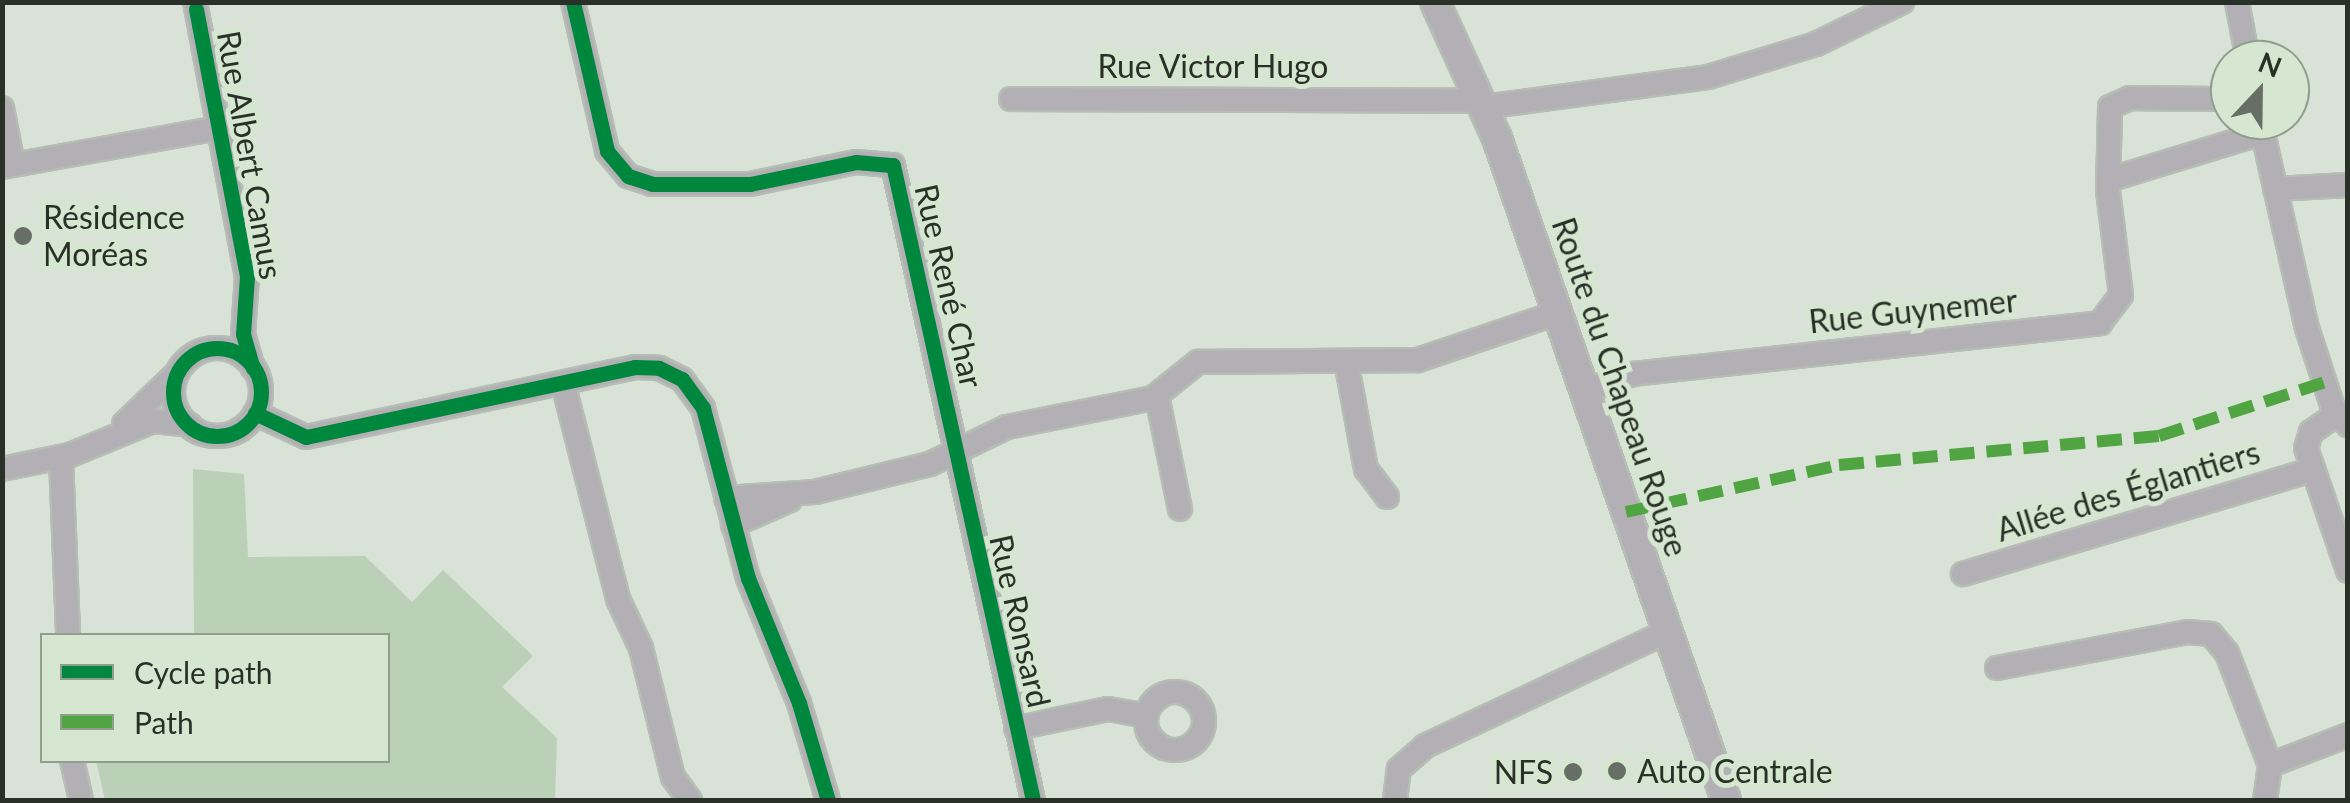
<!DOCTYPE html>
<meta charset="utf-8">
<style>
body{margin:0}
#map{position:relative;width:2350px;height:803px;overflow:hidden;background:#d8e2d6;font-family:Lato,sans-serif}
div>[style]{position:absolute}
.green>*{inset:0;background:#bbd1b7}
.roads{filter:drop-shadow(2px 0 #b6beb4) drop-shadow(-2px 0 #b6beb4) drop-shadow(0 2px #b6beb4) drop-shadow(0 -2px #b6beb4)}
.minor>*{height:22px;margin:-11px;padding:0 11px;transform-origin:11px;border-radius:11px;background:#b2afb5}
.minor>.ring{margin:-11px;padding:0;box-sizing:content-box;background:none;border:22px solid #b2afb5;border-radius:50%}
.tertiary>*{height:28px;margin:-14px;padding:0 14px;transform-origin:14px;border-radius:14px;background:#b2afb5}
.quiet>*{height:12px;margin-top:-6px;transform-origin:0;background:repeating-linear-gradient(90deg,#51a442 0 25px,transparent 0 37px)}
.cycleway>*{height:15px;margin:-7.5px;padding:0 7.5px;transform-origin:7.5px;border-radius:7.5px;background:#00873e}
.cycleway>.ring{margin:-7.5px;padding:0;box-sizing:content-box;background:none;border:15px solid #00873e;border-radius:50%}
.dots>*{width:28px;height:28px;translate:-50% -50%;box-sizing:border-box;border:5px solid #d5e7d1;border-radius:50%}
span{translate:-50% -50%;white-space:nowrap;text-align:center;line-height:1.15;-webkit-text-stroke:10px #d5e7d1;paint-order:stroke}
.street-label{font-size:32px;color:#293028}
.poi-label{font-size:32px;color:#293028}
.left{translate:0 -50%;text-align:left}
.right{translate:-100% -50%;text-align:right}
.frame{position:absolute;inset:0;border:5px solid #293028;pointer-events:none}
.legend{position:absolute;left:40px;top:633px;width:350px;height:130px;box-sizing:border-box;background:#d5e7d1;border:2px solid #909e8d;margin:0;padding:12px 18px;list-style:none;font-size:30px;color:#293028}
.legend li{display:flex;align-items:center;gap:20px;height:50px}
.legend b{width:50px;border:2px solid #909e8d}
.north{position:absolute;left:2210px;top:40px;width:100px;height:100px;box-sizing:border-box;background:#d5e7d1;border:2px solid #909e8d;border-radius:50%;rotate:22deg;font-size:28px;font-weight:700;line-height:40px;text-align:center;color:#293028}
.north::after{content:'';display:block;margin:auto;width:35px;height:45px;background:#666e65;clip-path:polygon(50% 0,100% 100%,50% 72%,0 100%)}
</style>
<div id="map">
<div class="green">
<i style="clip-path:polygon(193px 469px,244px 474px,248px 557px,365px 556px,412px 602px,443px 570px,533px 656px,502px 687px,557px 738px,555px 800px,105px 800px,96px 761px,388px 760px,388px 636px,194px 635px)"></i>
</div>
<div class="roads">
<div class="minor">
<i style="left:195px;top:2px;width:279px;rotate:79.3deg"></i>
<i style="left:247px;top:276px;width:58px;rotate:93.9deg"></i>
<i style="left:243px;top:334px;width:35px;rotate:74deg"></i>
<i style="left:573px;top:2px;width:153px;rotate:77.1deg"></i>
<i style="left:607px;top:151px;width:33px;rotate:50deg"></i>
<i style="left:628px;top:176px;width:25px;rotate:18deg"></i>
<i style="left:652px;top:184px;width:98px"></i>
<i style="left:750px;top:184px;width:108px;rotate:-11.7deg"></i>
<i style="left:856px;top:162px;width:37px;rotate:5deg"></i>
<i style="left:893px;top:165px;width:650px;rotate:77.57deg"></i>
<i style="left:2237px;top:2px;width:59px;rotate:79.3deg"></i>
<i style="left:1011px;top:99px;width:470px;rotate:0.2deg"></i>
<i style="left:1484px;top:107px;width:226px;rotate:-7.6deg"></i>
<i style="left:1708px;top:77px;width:113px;rotate:-17deg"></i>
<i style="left:1816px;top:44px;width:96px;rotate:-26deg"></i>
<i style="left:2px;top:108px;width:58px;rotate:79.1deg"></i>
<i style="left:2260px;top:120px;width:213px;rotate:77.3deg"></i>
<i style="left:2307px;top:328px;width:84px;rotate:72deg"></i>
<i style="left:2333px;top:408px;width:23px;rotate:49deg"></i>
<i style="left:2px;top:167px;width:220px;rotate:-10.2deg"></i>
<i style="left:2108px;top:180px;width:161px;rotate:-17deg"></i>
<i style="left:2275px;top:189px;width:73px;rotate:-3.1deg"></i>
<i class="ring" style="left:173px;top:348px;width:66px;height:66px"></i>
<i style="left:1346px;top:361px;width:110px;rotate:79.5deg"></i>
<i style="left:1366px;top:469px;width:35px;rotate:53deg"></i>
<i style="left:563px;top:383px;width:223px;rotate:75.7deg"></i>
<i style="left:618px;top:599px;width:54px;rotate:64.9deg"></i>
<i style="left:641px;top:648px;width:133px;rotate:76.1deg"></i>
<i style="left:673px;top:777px;width:29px;rotate:54deg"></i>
<i style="left:1584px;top:391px;width:52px;rotate:-19.1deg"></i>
<i style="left:1633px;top:374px;width:470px;rotate:-6.2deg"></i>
<i style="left:2100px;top:323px;width:35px;rotate:-53deg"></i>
<i style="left:2121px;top:295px;width:105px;rotate:-97.1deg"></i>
<i style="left:2108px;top:191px;width:84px;rotate:-88.6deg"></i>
<i style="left:2110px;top:107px;width:22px;rotate:-24deg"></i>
<i style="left:2130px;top:98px;width:100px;rotate:0.6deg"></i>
<i style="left:1157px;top:396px;width:115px;rotate:78.5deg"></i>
<i style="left:255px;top:413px;width:56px;rotate:25.2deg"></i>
<i style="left:306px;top:437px;width:336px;rotate:-12deg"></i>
<i style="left:635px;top:367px;width:24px;rotate:2deg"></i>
<i style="left:659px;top:368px;width:25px;rotate:26deg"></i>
<i style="left:682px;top:379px;width:36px;rotate:54deg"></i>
<i style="left:703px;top:408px;width:176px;rotate:75.2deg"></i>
<i style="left:748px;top:578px;width:135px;rotate:67.8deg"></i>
<i style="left:799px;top:703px;width:101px;rotate:73.4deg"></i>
<i style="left:2337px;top:414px;width:32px;rotate:145deg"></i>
<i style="left:2311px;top:432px;width:17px;rotate:107deg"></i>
<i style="left:2306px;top:448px;width:130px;rotate:71.1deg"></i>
<i style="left:124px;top:424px;width:72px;rotate:-43.9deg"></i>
<i style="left:61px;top:458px;width:178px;rotate:87.7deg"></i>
<i style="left:2px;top:469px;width:69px;rotate:-11.6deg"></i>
<i style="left:70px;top:455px;width:90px;rotate:-22.3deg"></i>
<i style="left:153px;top:421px;width:37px;rotate:6deg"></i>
<i style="left:726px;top:498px;width:89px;rotate:-3.9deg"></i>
<i style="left:815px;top:492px;width:118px;rotate:-13.7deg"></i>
<i style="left:930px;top:464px;width:85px;rotate:-25.7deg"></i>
<i style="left:1007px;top:427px;width:149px;rotate:-11.2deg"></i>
<i style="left:1153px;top:398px;width:58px;rotate:-38.7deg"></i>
<i style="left:1198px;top:362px;width:220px;rotate:-0.5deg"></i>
<i style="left:1418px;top:360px;width:147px;rotate:-18.7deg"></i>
<i style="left:733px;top:525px;width:62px;rotate:-23.7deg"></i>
<i style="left:1963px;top:574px;width:363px;rotate:-16.6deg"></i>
<i style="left:1997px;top:668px;width:194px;rotate:-10.7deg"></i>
<i style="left:2188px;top:632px;width:23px;rotate:5deg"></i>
<i style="left:2211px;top:634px;width:25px;rotate:50deg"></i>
<i style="left:2227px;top:653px;width:120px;rotate:69deg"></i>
<i style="left:2270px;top:765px;width:35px;rotate:98deg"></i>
<i class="ring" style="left:1146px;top:692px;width:36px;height:36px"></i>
<i style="left:1016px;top:728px;width:94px;rotate:-11.7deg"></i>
<i style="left:1108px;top:709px;width:39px;rotate:10deg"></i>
<i style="left:72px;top:760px;width:41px;rotate:77.3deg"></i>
<i style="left:2270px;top:765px;width:84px;rotate:-21deg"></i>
<i style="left:1395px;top:800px;width:31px;rotate:-83deg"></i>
<i style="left:1399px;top:769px;width:35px;rotate:-41deg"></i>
<i style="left:1425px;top:746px;width:269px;rotate:-25.3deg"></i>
</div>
<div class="tertiary">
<i style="left:1435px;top:2px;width:149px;rotate:65.5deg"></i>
<i style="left:1497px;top:138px;width:700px;rotate:70.92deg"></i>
</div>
</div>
<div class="quiet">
<i style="left:1626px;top:512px;width:218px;rotate:-12.4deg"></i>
<i style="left:1839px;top:465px;width:321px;rotate:-5.2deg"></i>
<i style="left:2159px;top:436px;width:175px;rotate:-18deg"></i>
</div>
<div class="cycleway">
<i style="left:573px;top:2px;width:153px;rotate:77.1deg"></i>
<i style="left:607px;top:151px;width:33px;rotate:50deg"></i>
<i style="left:628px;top:176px;width:25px;rotate:18deg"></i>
<i style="left:652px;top:184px;width:98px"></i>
<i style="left:750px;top:184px;width:108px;rotate:-11.7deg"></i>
<i style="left:856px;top:162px;width:37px;rotate:5deg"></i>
<i style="left:893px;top:165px;width:650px;rotate:77.57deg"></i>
<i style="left:196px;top:9px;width:272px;rotate:79.2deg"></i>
<i style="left:247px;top:276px;width:58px;rotate:93.9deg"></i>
<i style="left:243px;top:334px;width:35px;rotate:74deg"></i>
<i class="ring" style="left:173px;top:348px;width:73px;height:73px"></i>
<i style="left:255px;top:413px;width:56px;rotate:25.2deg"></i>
<i style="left:306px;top:437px;width:336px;rotate:-12deg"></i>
<i style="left:635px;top:367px;width:24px;rotate:2deg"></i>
<i style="left:659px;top:368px;width:25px;rotate:26deg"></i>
<i style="left:682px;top:379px;width:36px;rotate:54deg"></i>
<i style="left:703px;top:408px;width:176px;rotate:75.2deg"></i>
<i style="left:748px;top:578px;width:135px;rotate:67.8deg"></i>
<i style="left:799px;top:703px;width:101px;rotate:73.4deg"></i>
</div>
<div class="dots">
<i style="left:23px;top:236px;background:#666e65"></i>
<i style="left:1617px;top:771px;background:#666e65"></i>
<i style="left:1573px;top:772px;background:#666e65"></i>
</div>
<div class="street-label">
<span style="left:1213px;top:66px">Rue Victor Hugo</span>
<span style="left:250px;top:155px;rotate:80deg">Rue Albert Camus</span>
<span style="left:949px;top:286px;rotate:77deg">Rue René Char</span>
<span style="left:1913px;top:311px;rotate:-6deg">Rue Guynemer</span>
<span style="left:1620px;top:387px;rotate:71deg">Route du Chapeau Rouge</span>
<span style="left:2128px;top:491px;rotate:-17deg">Allée des Églantiers</span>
<span style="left:1020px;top:621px;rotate:77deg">Rue Ronsard</span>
</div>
<div class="poi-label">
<span class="left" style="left:43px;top:236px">Résidence<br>Moréas</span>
<span class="left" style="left:1637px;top:771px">Auto Centrale</span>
<span class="right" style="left:1553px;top:772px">NFS</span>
</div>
<div class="frame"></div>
<ul class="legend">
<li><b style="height:12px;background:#00873e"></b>Cycle path</li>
<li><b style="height:12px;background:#51a442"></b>Path</li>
</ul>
<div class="north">N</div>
</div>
